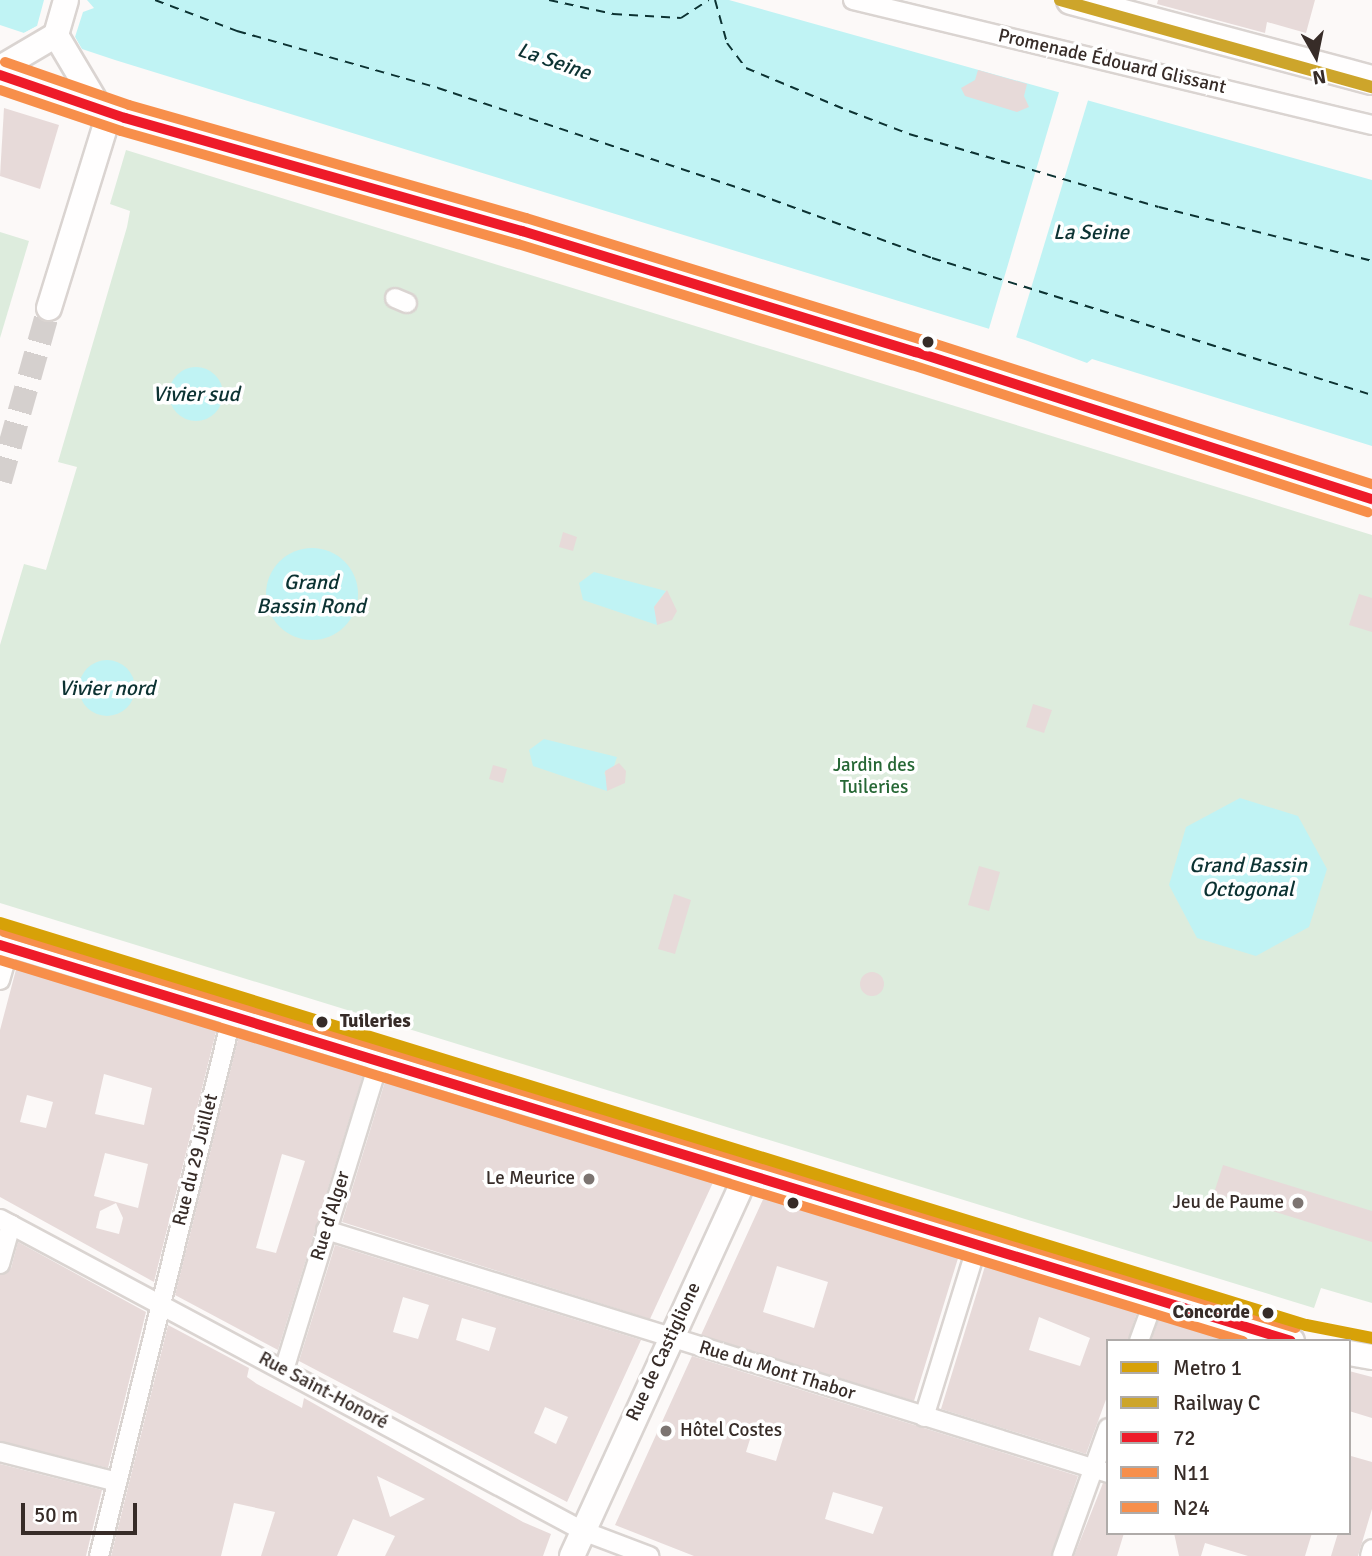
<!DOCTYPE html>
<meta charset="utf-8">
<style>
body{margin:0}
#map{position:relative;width:1372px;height:1556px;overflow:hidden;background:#fcf9f8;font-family:Signika,sans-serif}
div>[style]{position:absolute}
.green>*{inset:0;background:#ddecdd}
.water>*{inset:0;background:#c0f3f4}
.round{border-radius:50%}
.pier>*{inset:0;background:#fcf9f8}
.ferry>*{height:2px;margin-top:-1px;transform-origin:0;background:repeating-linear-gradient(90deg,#0c3232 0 9px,transparent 0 16px)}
.building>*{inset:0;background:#e7dad9}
.secondary-tunnel>*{height:24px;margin-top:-12px;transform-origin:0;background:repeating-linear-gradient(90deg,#d5d0ce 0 24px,transparent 0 36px)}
.roads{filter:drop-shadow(2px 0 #dad4d1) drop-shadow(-2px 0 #dad4d1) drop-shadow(0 2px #dad4d1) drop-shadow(0 -2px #dad4d1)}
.street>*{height:18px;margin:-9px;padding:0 9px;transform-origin:9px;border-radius:9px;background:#fffefe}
.secondary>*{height:24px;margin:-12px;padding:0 12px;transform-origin:12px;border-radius:12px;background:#fffefe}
.primary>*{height:28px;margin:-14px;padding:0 14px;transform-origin:14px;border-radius:14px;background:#fffefe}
.bus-1>*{height:10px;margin:-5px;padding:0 5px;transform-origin:5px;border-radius:5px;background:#ee1b29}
.bus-2>*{height:10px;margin:-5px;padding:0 5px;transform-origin:5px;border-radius:5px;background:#f78f4b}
.bus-3>*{height:10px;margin:-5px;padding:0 5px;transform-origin:5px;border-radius:5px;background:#f78f4b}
.rail-1>*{height:12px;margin:-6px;padding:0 6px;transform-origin:6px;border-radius:6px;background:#cda52b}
.metro-1>*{height:12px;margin:-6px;padding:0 6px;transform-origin:6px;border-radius:6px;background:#d7a108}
.dots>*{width:19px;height:19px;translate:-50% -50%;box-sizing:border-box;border:4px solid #fff;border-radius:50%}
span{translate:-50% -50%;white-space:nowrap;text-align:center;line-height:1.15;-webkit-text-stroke:7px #fff;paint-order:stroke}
.street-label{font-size:19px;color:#372c28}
.park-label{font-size:19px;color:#266735}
.stop-label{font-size:19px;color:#372c28;font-weight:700}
.left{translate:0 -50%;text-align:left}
.right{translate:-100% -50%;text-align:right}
.poi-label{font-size:19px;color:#372c28}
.water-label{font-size:21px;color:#0c3232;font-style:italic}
.legend{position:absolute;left:1106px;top:1339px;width:245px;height:196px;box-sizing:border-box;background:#fff;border:2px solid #afaba9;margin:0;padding:9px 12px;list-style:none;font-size:21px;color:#372c28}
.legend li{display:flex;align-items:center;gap:14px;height:35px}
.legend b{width:35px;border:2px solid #afaba9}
.north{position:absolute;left:1281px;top:21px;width:70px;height:70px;-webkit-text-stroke:5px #fff;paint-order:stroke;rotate:171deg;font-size:19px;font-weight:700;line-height:28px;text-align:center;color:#372c28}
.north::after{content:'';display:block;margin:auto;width:24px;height:32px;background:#372c28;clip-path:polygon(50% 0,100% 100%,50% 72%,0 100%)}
.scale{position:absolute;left:21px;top:1503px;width:116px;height:32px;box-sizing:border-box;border:4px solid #372c28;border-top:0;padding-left:9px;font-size:21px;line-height:24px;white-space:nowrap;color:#372c28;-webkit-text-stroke:5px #fff;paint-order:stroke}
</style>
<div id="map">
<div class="green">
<i style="clip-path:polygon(126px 150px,1372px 535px,1372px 1303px,1321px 1288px,1314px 1308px,0 903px,0 645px,24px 564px,46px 570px,77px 467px,58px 462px,127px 227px,130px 211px,110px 204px)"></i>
<i style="clip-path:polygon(0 232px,29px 241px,0 338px)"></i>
</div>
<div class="water">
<i style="clip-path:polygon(0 0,729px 0,1372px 180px,1372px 446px,1092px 359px,1087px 363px,1025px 340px,115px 60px,82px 49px,75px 37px,37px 26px,24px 33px,0 25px)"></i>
<i class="round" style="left:169px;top:367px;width:54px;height:54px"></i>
<i class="round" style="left:266px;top:548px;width:92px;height:92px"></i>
<i style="clip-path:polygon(594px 572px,666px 591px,654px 607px,659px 616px,657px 625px,583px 600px,579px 583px)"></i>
<i class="round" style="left:79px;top:660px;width:56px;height:56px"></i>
<i style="clip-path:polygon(544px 739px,617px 757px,614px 766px,604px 773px,610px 782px,607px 791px,533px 766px,529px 750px)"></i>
<i style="clip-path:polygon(1240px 798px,1298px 816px,1327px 869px,1309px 927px,1256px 956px,1197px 938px,1169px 885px,1186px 827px)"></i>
</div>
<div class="pier">
<i style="clip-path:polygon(44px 0,87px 0,94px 8px,83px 12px,75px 37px,84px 54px,73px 40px,38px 30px,20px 35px,37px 26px)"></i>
<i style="clip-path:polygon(1060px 89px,1089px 97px,1015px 341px,988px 332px)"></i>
</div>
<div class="ferry">
<i style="left:155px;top:0;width:88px;rotate:20.7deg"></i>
<i style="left:237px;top:31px;width:209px;rotate:15.8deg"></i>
<i style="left:438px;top:88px;width:336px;rotate:18.4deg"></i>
<i style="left:757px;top:194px;width:186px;rotate:20.1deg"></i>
<i style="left:932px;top:258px;width:461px;rotate:17.3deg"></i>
<i style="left:549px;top:0;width:66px;rotate:12.3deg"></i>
<i style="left:613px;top:14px;width:68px;rotate:3.4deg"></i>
<i style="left:681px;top:18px;width:33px;rotate:-33deg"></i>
<i style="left:715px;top:0;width:45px;rotate:74.4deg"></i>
<i style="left:727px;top:43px;width:31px;rotate:53deg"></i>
<i style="left:746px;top:68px;width:112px;rotate:22.7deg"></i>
<i style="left:849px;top:111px;width:64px;rotate:21deg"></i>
<i style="left:909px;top:134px;width:260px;rotate:16.3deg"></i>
<i style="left:1159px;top:207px;width:220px;rotate:14.2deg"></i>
</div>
<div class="building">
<i style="clip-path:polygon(1158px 0,1315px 0,1306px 33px,1267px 22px,1265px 33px,1157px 4px)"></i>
<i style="clip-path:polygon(978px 70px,1027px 84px,1024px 96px,1029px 107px,1017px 112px,965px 96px,961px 88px,975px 80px)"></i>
<i style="clip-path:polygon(4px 108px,59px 125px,40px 189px,0 176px)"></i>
<i style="clip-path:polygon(563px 532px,577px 537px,573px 551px,559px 547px)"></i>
<i style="clip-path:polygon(667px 590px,677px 611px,672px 620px,657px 625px,654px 607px)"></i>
<i style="clip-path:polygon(1359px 594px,1372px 598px,1372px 632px,1349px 625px)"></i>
<i style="clip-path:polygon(1033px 704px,1052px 710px,1044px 733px,1026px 727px)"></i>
<i style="clip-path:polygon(619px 763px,626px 771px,625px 783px,607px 791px,605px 771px)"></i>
<i style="clip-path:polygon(493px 765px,507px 769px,503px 783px,489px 779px)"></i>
<i style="clip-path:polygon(979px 866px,1000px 872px,989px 911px,968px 905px)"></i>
<i style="clip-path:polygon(674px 894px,691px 900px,675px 954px,658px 949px)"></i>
<i style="clip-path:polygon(evenodd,18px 962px,218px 1024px,154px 1282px,0 1197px,0 1030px,18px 962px,104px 1074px,152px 1088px,144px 1125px,95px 1114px,104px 1074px,18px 962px,27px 1095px,53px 1102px,46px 1128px,20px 1122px,27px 1095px,18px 962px,105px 1153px,148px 1164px,138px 1208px,94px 1196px,105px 1153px,18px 962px,116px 1203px,123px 1218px,119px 1234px,96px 1228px,100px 1211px,116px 1203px)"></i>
<i class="round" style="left:860px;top:972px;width:24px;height:24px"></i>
<i style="clip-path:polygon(evenodd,240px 1031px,365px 1069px,278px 1350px,175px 1295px,240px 1031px,282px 1154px,305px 1161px,276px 1253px,256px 1248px,282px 1154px)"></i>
<i style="clip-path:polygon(387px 1075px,716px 1176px,650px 1319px,342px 1222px)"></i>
<i style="clip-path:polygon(1223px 1165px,1372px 1211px,1372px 1242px,1214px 1193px)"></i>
<i style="clip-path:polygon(evenodd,765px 1195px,959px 1255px,914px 1401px,701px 1335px,765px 1195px,777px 1266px,828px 1282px,814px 1328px,763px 1312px,777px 1266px)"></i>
<i style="clip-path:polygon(18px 1242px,146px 1312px,108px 1468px,0 1441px,0 1275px,11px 1268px)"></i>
<i style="clip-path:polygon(evenodd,335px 1245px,641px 1340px,567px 1502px,299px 1361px,335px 1245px,403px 1297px,429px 1305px,418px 1339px,393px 1332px,403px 1297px,335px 1245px,462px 1318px,496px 1328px,489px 1351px,456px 1340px,462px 1318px,335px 1245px,545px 1407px,568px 1417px,556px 1444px,534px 1433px,545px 1407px)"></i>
<i style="clip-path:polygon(evenodd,986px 1263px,1138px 1309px,1128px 1341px,1108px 1341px,1108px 1394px,1086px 1454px,941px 1409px,986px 1263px,1039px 1317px,1090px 1338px,1080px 1366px,1029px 1350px,1039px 1317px)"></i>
<i style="clip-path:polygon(1160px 1316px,1240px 1341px,1151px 1341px)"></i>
<i style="clip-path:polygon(evenodd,168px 1325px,249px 1368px,247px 1377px,257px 1384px,302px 1408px,304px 1398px,523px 1522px,551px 1534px,543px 1556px,385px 1556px,395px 1536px,353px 1519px,337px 1556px,261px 1556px,275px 1512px,234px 1503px,221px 1556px,111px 1556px,168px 1325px,377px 1476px,425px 1499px,390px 1517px,377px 1476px)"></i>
<i style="clip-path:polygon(evenodd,692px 1356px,1078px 1476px,1051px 1556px,694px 1556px,615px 1525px,692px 1356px,755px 1423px,785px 1432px,776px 1461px,746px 1452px,755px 1423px,692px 1356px,833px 1492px,883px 1507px,873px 1534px,825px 1519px,833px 1492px)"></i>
<i style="clip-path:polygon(1349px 1371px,1372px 1377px,1372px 1418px,1349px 1411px)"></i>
<i style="clip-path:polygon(1351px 1456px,1372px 1462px,1372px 1509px,1358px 1556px,1331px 1556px,1338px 1533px,1349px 1533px)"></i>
<i style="clip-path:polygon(0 1464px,102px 1490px,86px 1556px,0 1556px)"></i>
<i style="clip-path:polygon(1103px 1483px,1108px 1484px,1108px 1533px,1124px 1533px,1117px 1556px,1074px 1556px)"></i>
<i style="clip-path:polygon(1174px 1533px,1312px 1533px,1305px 1556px,1248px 1556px,1205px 1543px,1201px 1556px,1179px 1556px)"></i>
</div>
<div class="secondary-tunnel">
<i style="left:0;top:481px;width:180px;rotate:-74.2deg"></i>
</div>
<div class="roads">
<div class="street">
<i style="left:853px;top:0;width:534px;rotate:13.54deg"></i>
<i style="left:395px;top:298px;width:13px;rotate:23deg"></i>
<i style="left:0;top:945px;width:781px;rotate:17.04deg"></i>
<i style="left:0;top:980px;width:33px;rotate:-74deg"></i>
<i style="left:0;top:1219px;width:661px;rotate:28.15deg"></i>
<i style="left:583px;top:1531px;width:71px;rotate:20.7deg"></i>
<i style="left:326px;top:1230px;width:819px;rotate:17.26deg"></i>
<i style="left:0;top:1264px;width:41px;rotate:-74.2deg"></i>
<i style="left:1139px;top:1341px;width:44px;rotate:-69.9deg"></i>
<i style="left:284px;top:1370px;width:323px;rotate:-72.9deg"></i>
<i style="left:924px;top:1417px;width:179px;rotate:-72.8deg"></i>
<i style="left:0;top:1452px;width:121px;rotate:14.4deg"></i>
<i style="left:99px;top:1556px;width:556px;rotate:-76.16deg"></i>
<i style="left:1062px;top:1556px;width:136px;rotate:-70.2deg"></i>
<i style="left:1370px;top:1556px;width:7px;rotate:-74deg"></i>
</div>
<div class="secondary">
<i style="left:0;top:68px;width:65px;rotate:-30.5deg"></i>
<i style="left:56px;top:35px;width:36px;rotate:-74deg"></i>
<i style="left:49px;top:308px;width:196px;rotate:-72.8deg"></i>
<i style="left:107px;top:121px;width:100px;rotate:-120.7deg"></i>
<i style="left:1349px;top:1353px;width:23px;rotate:10deg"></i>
<i style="left:572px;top:1556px;width:420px;rotate:-65.4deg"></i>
<i style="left:747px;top:1174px;width:570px;rotate:17.04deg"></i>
</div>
<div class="primary">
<i style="left:1071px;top:0;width:311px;rotate:14.9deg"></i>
<i style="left:0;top:75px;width:132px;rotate:19deg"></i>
<i style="left:125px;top:118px;width:413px;rotate:15.9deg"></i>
<i style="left:522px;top:231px;width:412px;rotate:17.1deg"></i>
<i style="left:916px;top:352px;width:479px;rotate:17.9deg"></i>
</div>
</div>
<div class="bus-1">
<i style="left:0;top:75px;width:132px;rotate:19deg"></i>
<i style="left:125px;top:118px;width:413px;rotate:15.9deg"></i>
<i style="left:522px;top:231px;width:412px;rotate:17.1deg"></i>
<i style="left:916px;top:352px;width:479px;rotate:17.9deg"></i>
<i style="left:0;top:945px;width:1350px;rotate:17.05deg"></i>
</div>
<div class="bus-2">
<i style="left:0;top:90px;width:128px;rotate:18.7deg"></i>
<i style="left:121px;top:131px;width:413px;rotate:15.9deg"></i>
<i style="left:518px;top:244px;width:412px;rotate:17.1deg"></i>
<i style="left:912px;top:365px;width:479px;rotate:17.9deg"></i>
<i style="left:0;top:960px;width:1300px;rotate:17.04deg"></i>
</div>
<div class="bus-3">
<i style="left:5px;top:62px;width:131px;rotate:19.1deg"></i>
<i style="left:129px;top:105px;width:413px;rotate:15.9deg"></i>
<i style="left:526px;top:218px;width:412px;rotate:17.1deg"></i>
<i style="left:920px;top:339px;width:475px;rotate:17.8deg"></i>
<i style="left:4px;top:932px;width:1351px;rotate:17.04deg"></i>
</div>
<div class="rail-1">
<i style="left:1060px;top:0;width:324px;rotate:15.6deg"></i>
</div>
<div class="metro-1">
<i style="left:0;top:923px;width:1366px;rotate:17.11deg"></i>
<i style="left:1306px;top:1325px;width:67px;rotate:11.1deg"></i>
</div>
<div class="dots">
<i style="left:928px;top:342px;background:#372c28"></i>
<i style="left:322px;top:1022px;background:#372c28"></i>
<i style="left:589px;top:1179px;background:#7c7471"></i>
<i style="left:793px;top:1203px;background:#372c28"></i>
<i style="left:1298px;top:1203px;background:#7c7471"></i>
<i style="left:1268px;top:1313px;background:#372c28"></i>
<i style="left:666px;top:1431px;background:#7c7471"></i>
</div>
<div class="street-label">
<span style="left:1112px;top:62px;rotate:13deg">Promenade Édouard Glissant</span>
<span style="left:196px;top:1160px;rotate:-76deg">Rue du 29 Juillet</span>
<span style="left:331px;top:1216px;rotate:-73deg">Rue d'Alger</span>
<span style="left:664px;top:1352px;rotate:-65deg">Rue de Castiglione</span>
<span style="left:777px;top:1371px;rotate:17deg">Rue du Mont Thabor</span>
<span style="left:323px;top:1391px;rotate:28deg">Rue Saint-Honoré</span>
</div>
<div class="park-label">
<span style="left:874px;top:777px">Jardin des<br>Tuileries</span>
</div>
<div class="stop-label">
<span class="left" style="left:340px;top:1022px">Tuileries</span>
<span class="right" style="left:1250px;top:1313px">Concorde</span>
</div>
<div class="poi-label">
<span class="right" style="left:575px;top:1179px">Le Meurice</span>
<span class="right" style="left:1284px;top:1203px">Jeu de Paume</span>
<span class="left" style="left:680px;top:1431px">Hôtel Costes</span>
</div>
<div class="water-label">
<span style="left:554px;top:61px;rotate:19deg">La Seine</span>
<span style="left:1091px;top:232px">La Seine</span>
<span style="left:196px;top:394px">Vivier sud</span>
<span style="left:311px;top:594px">Grand<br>Bassin Rond</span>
<span style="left:107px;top:688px">Vivier nord</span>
<span style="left:1248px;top:877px">Grand Bassin<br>Octogonal</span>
</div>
<ul class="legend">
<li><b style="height:9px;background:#d7a108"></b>Metro 1</li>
<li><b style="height:9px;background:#cda52b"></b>Railway C</li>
<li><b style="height:9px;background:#ee1b29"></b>72</li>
<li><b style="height:9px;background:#f78f4b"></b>N11</li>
<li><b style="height:9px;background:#f78f4b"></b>N24</li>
</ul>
<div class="north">N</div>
<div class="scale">50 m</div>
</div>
